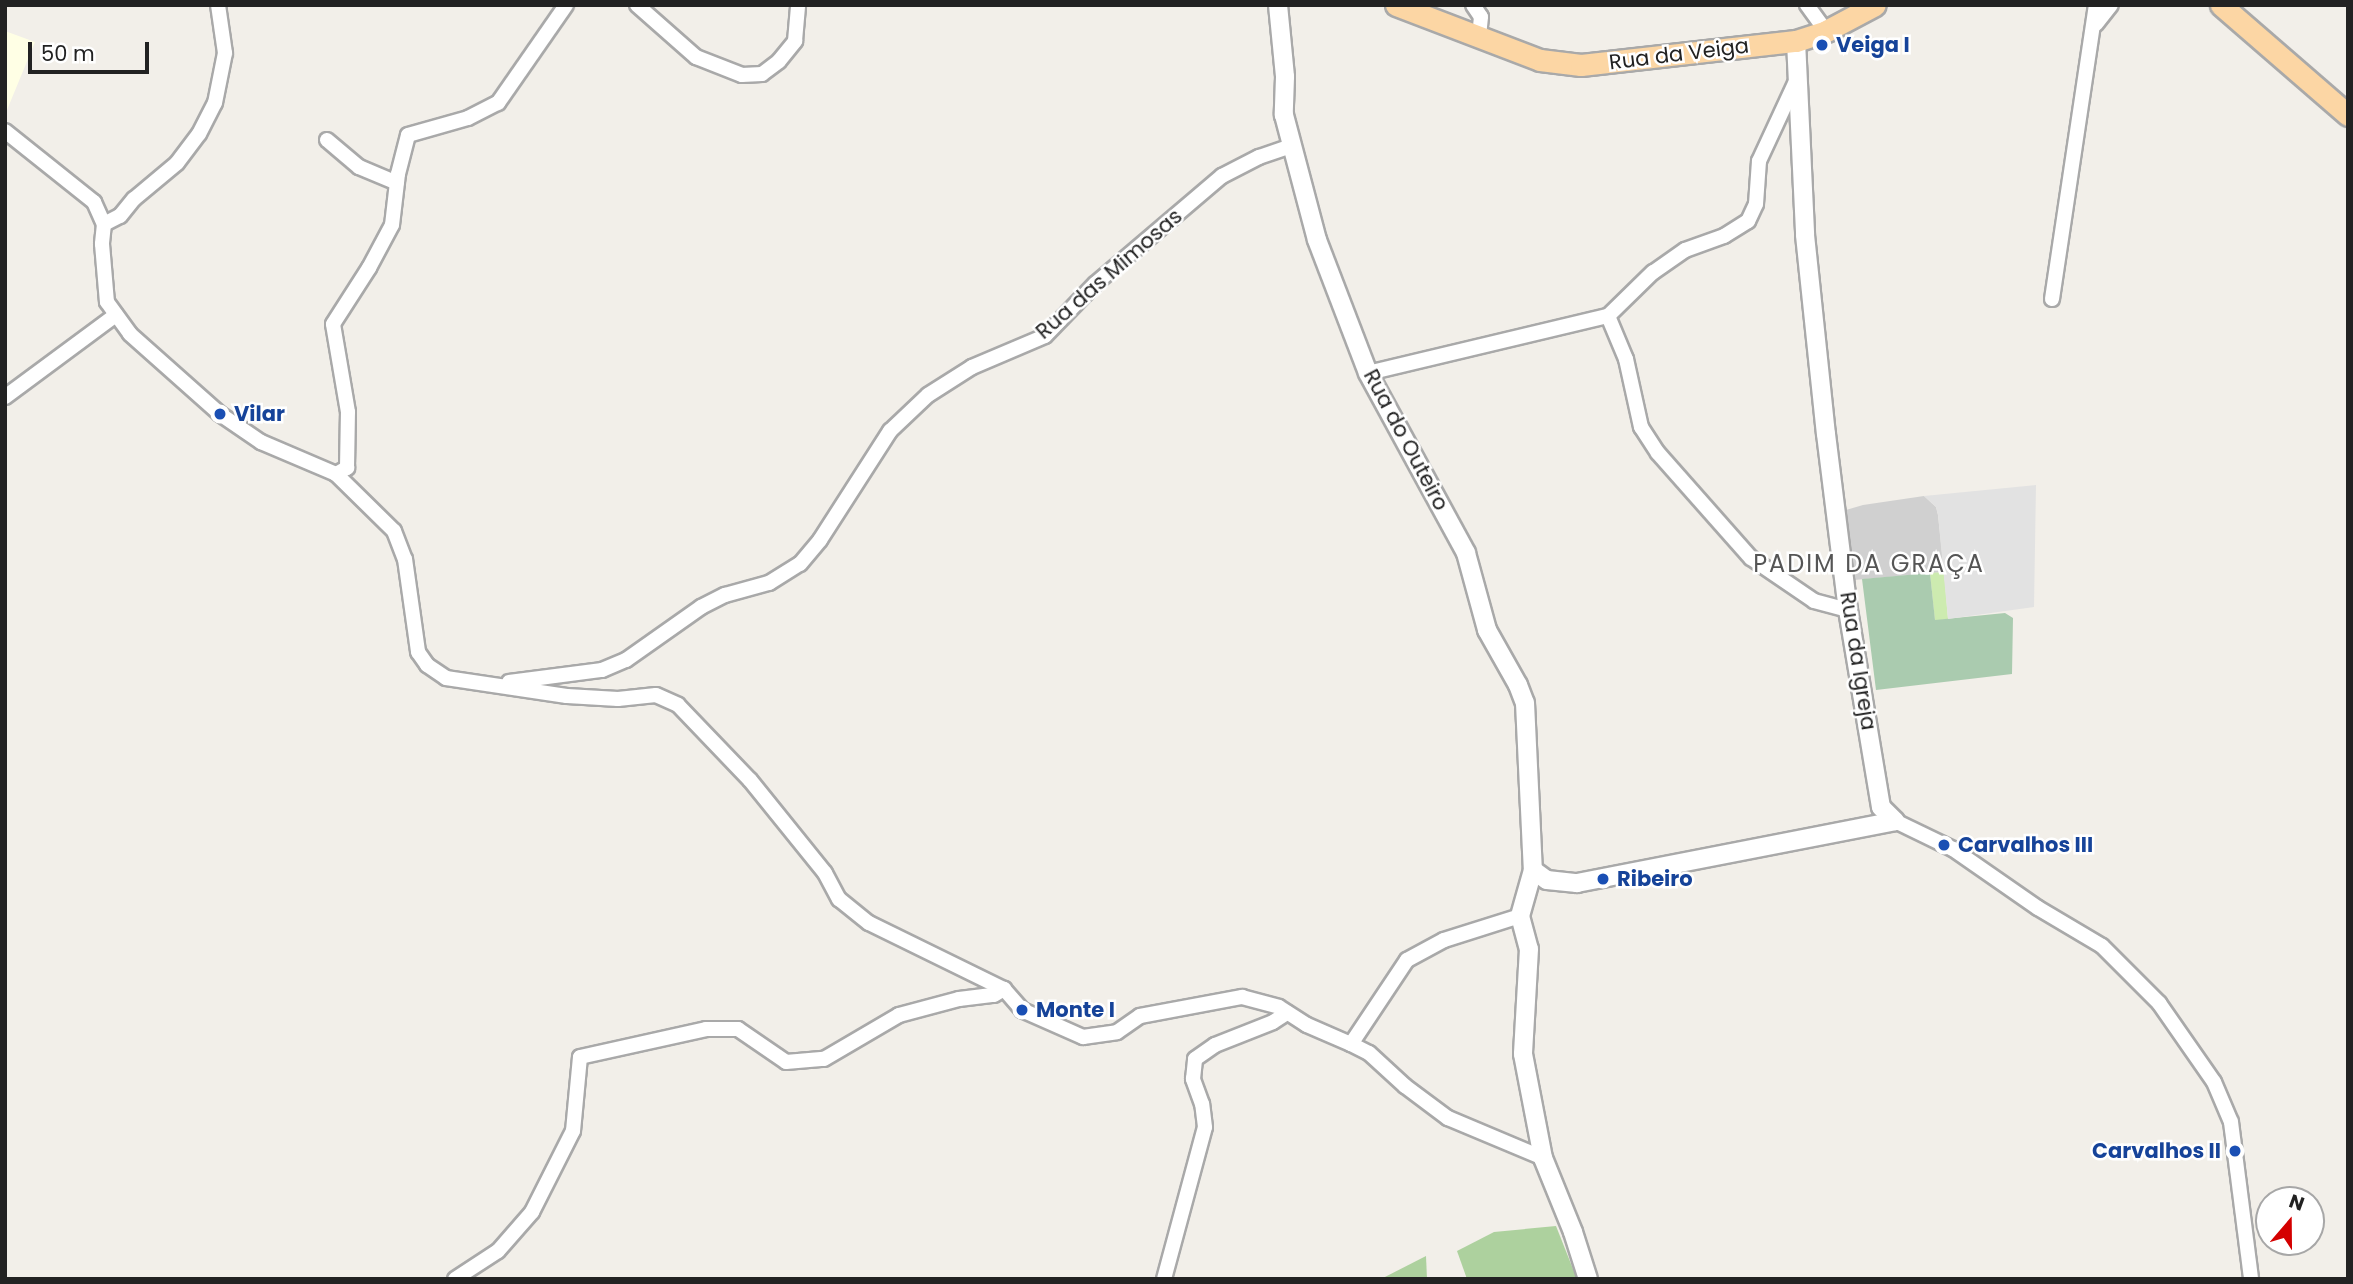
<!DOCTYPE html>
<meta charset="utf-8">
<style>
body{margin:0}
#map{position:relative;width:2353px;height:1284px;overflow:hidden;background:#f2efe9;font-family:Poppins,sans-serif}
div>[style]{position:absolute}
.education>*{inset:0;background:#ffffe5}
.religious>*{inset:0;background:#d0d0d0}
.grass>*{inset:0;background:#cdebb0}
.forest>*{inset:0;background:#add19e}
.cemetery>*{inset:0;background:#aacbaf}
.parking>*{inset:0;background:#e2e2e2}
.roads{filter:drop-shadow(2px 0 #a9a9a9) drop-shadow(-2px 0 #a9a9a9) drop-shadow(0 2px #a9a9a9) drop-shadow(0 -2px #a9a9a9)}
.minor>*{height:14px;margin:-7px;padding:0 7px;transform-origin:7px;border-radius:7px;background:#fff}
.tertiary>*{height:18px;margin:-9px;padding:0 9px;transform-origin:9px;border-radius:9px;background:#fff}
.primary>*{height:21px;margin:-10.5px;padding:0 10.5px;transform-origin:10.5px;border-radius:10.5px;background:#fcd6a4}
.dots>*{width:19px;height:19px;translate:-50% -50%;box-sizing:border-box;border:4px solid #fff;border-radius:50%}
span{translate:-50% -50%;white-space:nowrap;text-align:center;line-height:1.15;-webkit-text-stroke:5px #fff;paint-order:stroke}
.transit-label{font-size:21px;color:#164399;font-weight:700}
.left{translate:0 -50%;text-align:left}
.right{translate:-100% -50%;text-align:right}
.street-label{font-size:21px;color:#222}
.quarter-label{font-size:24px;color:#555;letter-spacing:2px}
.frame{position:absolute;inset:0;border:7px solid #222;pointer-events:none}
.north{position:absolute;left:2255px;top:1186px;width:70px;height:70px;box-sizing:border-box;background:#fff;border:2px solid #a7a7a7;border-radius:50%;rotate:20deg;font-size:19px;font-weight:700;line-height:28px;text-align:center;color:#222}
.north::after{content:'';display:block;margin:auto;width:24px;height:32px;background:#d40000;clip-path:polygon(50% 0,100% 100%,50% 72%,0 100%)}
.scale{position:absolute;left:28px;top:42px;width:121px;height:32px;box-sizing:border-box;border:4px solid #222;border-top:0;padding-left:9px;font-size:21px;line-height:24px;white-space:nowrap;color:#222;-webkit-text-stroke:5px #fff;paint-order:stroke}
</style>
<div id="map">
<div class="education">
<i style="clip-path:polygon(5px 31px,35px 42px,7px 110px,5px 109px)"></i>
</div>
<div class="religious">
<i style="clip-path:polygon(1924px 496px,1936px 507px,1938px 515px,1944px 572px,1854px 580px,1846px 510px,1863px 505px)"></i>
</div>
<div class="grass">
<i style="clip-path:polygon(1944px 572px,1948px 619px,1935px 621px,1930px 573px)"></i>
</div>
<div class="forest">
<i style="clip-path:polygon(1556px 1226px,1577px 1279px,1467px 1279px,1457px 1251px,1494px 1232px)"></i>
<i style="clip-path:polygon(1426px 1256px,1427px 1279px,1381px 1279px)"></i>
</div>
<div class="cemetery">
<i style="clip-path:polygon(1930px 573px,1935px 620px,2005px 613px,2013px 618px,2012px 674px,1876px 690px,1862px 579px)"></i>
</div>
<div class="parking">
<i style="clip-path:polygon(2036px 485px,2034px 607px,1948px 619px,1938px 515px,1936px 507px,1924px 496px)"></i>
</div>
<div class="roads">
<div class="minor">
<i style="left:637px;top:5px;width:79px;rotate:41.4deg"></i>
<i style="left:696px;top:57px;width:49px;rotate:21.4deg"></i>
<i style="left:742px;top:75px;width:20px;rotate:-3deg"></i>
<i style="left:762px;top:74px;width:21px;rotate:-37deg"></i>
<i style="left:779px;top:61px;width:26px;rotate:-51deg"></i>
<i style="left:795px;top:41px;width:36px;rotate:-85deg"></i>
<i style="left:1473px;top:5px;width:14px;rotate:56deg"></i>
<i style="left:1481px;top:17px;width:20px;rotate:96deg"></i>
<i style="left:1807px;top:5px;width:32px;rotate:54deg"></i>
<i style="left:2096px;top:24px;width:24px;rotate:-52deg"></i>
<i style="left:1798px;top:77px;width:93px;rotate:114.9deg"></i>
<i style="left:1759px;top:161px;width:43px;rotate:94deg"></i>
<i style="left:1756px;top:204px;width:19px;rotate:115deg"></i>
<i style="left:1748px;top:221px;width:28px;rotate:148deg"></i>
<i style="left:1724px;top:236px;width:41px;rotate:160.3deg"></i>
<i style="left:1685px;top:250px;width:39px;rotate:145deg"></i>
<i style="left:1653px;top:272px;width:63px;rotate:135.6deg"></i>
<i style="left:1608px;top:316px;width:47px;rotate:67.3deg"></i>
<i style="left:1626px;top:359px;width:70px;rotate:77.6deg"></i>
<i style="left:1641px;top:427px;width:31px;rotate:57deg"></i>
<i style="left:1658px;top:453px;width:140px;rotate:48.5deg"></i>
<i style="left:1751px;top:558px;width:76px;rotate:34.3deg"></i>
<i style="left:1814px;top:601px;width:35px;rotate:15deg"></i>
<i style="left:5px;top:131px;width:114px;rotate:38.6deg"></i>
<i style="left:94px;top:202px;width:24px;rotate:66deg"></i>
<i style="left:327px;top:140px;width:42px;rotate:40.2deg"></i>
<i style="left:359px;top:167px;width:41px;rotate:22.8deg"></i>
<i style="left:104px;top:224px;width:20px;rotate:96deg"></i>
<i style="left:102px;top:244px;width:58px;rotate:85.1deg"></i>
<i style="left:107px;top:302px;width:39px;rotate:54deg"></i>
<i style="left:130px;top:334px;width:120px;rotate:41.6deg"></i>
<i style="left:220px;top:414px;width:50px;rotate:34.3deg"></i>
<i style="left:261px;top:442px;width:82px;rotate:23.1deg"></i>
<i style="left:336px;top:474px;width:81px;rotate:44.5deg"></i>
<i style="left:394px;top:531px;width:30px;rotate:69deg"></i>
<i style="left:405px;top:559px;width:94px;rotate:82deg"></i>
<i style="left:418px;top:652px;width:16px;rotate:55deg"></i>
<i style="left:427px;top:665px;width:23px;rotate:34deg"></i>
<i style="left:446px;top:678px;width:122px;rotate:8.5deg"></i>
<i style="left:567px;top:696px;width:51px;rotate:3.4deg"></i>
<i style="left:618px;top:699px;width:38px;rotate:-6deg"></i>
<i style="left:656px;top:695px;width:24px;rotate:24deg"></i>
<i style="left:678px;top:705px;width:104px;rotate:46.2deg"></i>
<i style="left:750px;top:780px;width:119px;rotate:51.1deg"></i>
<i style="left:825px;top:873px;width:30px;rotate:62deg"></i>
<i style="left:839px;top:899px;width:38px;rotate:39deg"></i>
<i style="left:869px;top:923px;width:150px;rotate:26.1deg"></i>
<i style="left:1004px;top:989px;width:28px;rotate:49deg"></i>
<i style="left:1022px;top:1010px;width:67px;rotate:23.9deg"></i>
<i style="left:1083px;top:1037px;width:34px;rotate:-8deg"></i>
<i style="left:1117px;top:1032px;width:28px;rotate:-35deg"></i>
<i style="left:1140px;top:1016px;width:104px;rotate:-10.6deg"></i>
<i style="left:1242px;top:997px;width:38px;rotate:15deg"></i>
<i style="left:1279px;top:1007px;width:33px;rotate:33deg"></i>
<i style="left:1307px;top:1025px;width:48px;rotate:23.4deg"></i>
<i style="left:1351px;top:1044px;width:20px;rotate:27deg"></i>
<i style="left:1369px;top:1053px;width:49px;rotate:42.5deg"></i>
<i style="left:1405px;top:1086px;width:54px;rotate:36.7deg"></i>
<i style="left:1448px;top:1118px;width:103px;rotate:22.8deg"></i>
<i style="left:104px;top:224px;width:18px;rotate:-27deg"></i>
<i style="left:120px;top:216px;width:22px;rotate:-51deg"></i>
<i style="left:134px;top:199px;width:56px;rotate:-39.9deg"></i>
<i style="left:177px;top:163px;width:36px;rotate:-53deg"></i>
<i style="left:199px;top:134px;width:35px;rotate:-63deg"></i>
<i style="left:215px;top:103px;width:51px;rotate:-78.7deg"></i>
<i style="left:225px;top:53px;width:49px;rotate:-98.3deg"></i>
<i style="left:2052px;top:299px;width:297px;rotate:-81.5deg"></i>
<i style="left:1368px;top:373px;width:247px;rotate:-13.4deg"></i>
<i style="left:5px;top:397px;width:138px;rotate:-36.5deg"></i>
<i style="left:336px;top:474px;width:13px;rotate:-29deg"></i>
<i style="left:347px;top:468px;width:56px;rotate:-89deg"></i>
<i style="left:348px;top:412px;width:89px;rotate:-99.7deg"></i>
<i style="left:333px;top:324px;width:67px;rotate:-57.3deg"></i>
<i style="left:369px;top:268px;width:49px;rotate:-61.9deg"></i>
<i style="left:392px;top:225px;width:51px;rotate:-83.3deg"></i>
<i style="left:398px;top:174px;width:40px;rotate:-75.6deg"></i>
<i style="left:408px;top:135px;width:62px;rotate:-15.8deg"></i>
<i style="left:468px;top:118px;width:34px;rotate:-27deg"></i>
<i style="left:498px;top:103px;width:119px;rotate:-55.2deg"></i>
<i style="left:509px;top:682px;width:94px;rotate:-7.4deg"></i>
<i style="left:602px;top:670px;width:26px;rotate:-23deg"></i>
<i style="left:626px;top:660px;width:92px;rotate:-35.2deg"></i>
<i style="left:701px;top:607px;width:27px;rotate:-27deg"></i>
<i style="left:725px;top:595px;width:46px;rotate:-15.3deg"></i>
<i style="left:769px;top:583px;width:36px;rotate:-32deg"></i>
<i style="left:800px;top:564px;width:31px;rotate:-50deg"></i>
<i style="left:820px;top:540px;width:130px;rotate:-57.3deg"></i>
<i style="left:890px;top:431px;width:52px;rotate:-43.5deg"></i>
<i style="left:928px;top:395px;width:52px;rotate:-32.5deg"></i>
<i style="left:972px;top:367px;width:79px;rotate:-23deg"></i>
<i style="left:1045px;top:336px;width:72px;rotate:-46.1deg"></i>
<i style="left:1095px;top:284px;width:167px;rotate:-40.4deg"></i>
<i style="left:1222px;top:176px;width:42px;rotate:-27.2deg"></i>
<i style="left:1259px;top:157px;width:36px;rotate:-19deg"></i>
<i style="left:1895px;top:821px;width:64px;rotate:25.8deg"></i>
<i style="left:1953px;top:849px;width:103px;rotate:34.8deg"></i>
<i style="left:2038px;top:908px;width:74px;rotate:30.7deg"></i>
<i style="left:2102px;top:946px;width:81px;rotate:45deg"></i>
<i style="left:2159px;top:1003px;width:96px;rotate:55.2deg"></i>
<i style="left:2214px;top:1082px;width:43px;rotate:67deg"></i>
<i style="left:2231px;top:1122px;width:158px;rotate:82.7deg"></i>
<i style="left:1351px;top:1044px;width:101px;rotate:-56.3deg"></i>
<i style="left:1407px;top:960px;width:42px;rotate:-28.4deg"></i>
<i style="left:1444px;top:940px;width:80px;rotate:-17.5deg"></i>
<i style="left:455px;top:1279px;width:51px;rotate:-33.1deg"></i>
<i style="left:498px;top:1251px;width:52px;rotate:-48.9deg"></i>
<i style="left:532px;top:1212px;width:91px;rotate:-63.2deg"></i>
<i style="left:573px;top:1131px;width:74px;rotate:-84.6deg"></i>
<i style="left:580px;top:1057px;width:129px;rotate:-12.5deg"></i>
<i style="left:706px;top:1029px;width:32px"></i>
<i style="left:738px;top:1029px;width:58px;rotate:34.5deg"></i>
<i style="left:786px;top:1062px;width:38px;rotate:-5deg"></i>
<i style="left:824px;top:1059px;width:87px;rotate:-30.4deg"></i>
<i style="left:899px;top:1015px;width:62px;rotate:-14.9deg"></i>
<i style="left:959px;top:999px;width:35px;rotate:-7deg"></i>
<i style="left:994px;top:995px;width:12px;rotate:-31deg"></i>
<i style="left:1164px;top:1279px;width:157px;rotate:-74.9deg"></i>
<i style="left:1205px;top:1127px;width:23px;rotate:-97deg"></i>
<i style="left:1202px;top:1104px;width:27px;rotate:-110deg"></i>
<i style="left:1193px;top:1079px;width:20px;rotate:-84deg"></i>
<i style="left:1195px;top:1059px;width:24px;rotate:-35deg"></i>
<i style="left:1215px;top:1045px;width:62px;rotate:-21.6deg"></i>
<i style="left:1273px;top:1022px;width:17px;rotate:-33deg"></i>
</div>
<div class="tertiary">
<i style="left:1278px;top:5px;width:72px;rotate:84.4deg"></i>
<i style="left:1285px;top:77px;width:38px;rotate:92deg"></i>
<i style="left:1284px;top:115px;width:129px;rotate:75.2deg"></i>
<i style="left:1317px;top:240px;width:142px;rotate:69deg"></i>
<i style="left:1368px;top:373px;width:205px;rotate:61.4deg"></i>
<i style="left:1466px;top:553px;width:80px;rotate:74.7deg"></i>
<i style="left:1487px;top:630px;width:63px;rotate:60.6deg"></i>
<i style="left:1518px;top:685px;width:19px;rotate:69deg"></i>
<i style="left:1525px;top:703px;width:167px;rotate:87.3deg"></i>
<i style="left:1533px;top:870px;width:48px;rotate:105.8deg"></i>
<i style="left:1520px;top:916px;width:34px;rotate:75deg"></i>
<i style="left:1529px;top:949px;width:105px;rotate:93.3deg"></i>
<i style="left:1523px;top:1054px;width:106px;rotate:79.1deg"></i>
<i style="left:1543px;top:1158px;width:80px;rotate:67.9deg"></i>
<i style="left:1573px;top:1232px;width:49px;rotate:72.3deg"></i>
<i style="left:1796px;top:41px;width:194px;rotate:87.3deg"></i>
<i style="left:1805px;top:235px;width:200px;rotate:84deg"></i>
<i style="left:1826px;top:434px;width:177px;rotate:82.9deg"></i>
<i style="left:1848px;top:610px;width:200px;rotate:80.5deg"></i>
<i style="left:1881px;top:807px;width:20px;rotate:45deg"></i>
<i style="left:1533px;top:870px;width:17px;rotate:36deg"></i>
<i style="left:1547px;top:880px;width:30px;rotate:6deg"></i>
<i style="left:1577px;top:883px;width:324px;rotate:-11deg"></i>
</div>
<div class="primary">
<i style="left:1396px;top:5px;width:154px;rotate:20.9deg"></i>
<i style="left:1540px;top:60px;width:41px;rotate:7deg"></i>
<i style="left:1581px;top:65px;width:216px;rotate:-6.4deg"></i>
<i style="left:1796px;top:41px;width:32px;rotate:-18deg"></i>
<i style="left:1826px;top:31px;width:55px;rotate:-28deg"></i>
<i style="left:2221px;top:5px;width:168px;rotate:40.9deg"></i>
</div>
</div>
<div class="dots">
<i style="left:1822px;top:45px;background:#1a4fb4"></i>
<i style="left:220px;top:414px;background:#1a4fb4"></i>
<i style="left:1944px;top:845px;background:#1a4fb4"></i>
<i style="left:1603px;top:879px;background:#1a4fb4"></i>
<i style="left:1022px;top:1010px;background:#1a4fb4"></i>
<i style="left:2235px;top:1151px;background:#1a4fb4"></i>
</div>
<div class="transit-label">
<span class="left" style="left:1836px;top:45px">Veiga I</span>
<span class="left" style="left:234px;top:414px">Vilar</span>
<span class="left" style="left:1958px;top:845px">Carvalhos III</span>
<span class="left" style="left:1617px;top:879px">Ribeiro</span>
<span class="left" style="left:1036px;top:1010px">Monte I</span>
<span class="right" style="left:2221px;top:1151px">Carvalhos II</span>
</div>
<div class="street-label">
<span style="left:1679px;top:54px;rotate:-7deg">Rua da Veiga</span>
<span style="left:1109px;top:274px;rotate:-41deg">Rua das Mimosas</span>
<span style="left:1406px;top:440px;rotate:62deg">Rua do Outeiro</span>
<span style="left:1858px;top:661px;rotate:81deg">Rua da Igreja</span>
</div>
<div class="quarter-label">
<span style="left:1869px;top:564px">PADIM DA GRAÇA</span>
</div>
<div class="frame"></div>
<div class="north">N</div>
<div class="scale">50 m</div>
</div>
